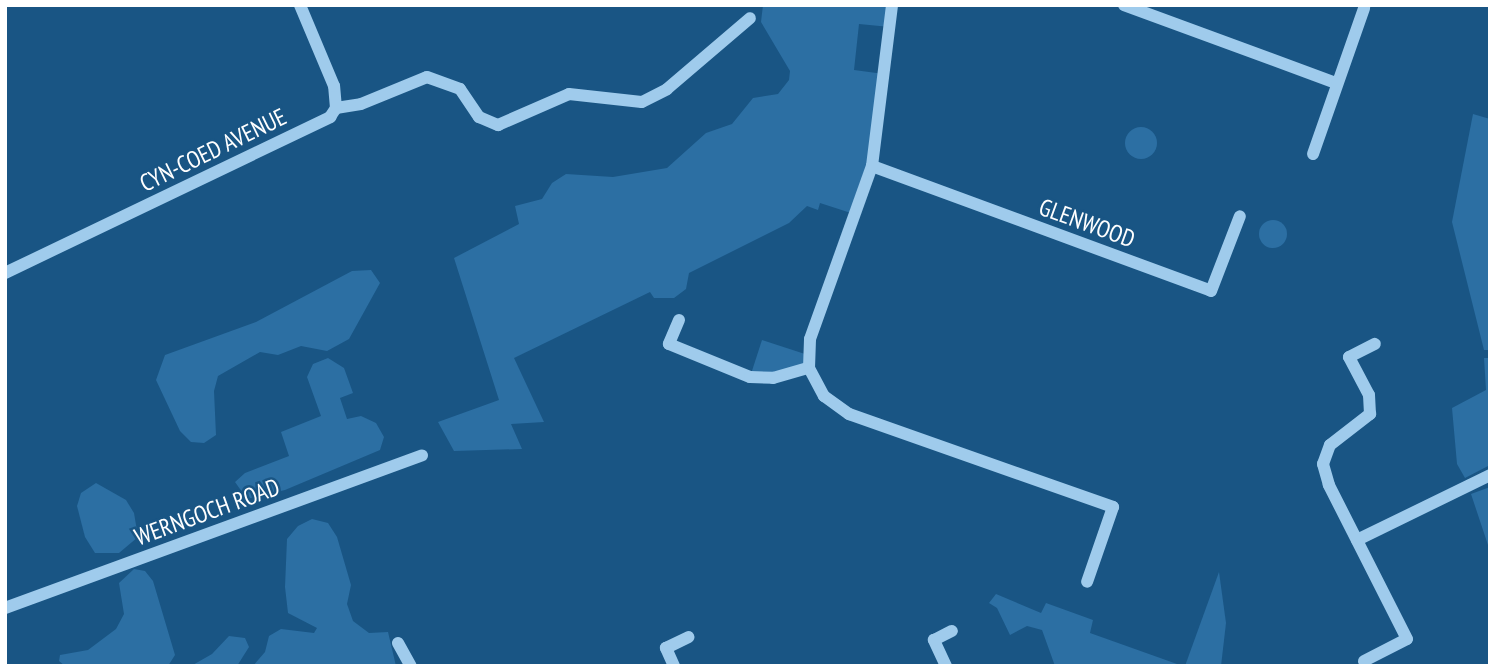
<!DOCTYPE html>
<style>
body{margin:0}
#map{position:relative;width:1495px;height:671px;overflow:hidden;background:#195584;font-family:"PT Sans Narrow",sans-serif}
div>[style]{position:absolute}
.green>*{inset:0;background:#2c6fa3}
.round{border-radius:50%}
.minor>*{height:12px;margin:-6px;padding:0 6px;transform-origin:6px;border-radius:6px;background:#9fcbec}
span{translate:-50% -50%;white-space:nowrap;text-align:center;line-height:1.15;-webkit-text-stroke:5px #195584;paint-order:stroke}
.street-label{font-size:24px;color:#fff}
.frame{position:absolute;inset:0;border:7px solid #fff;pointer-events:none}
</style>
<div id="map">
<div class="green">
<i style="clip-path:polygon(763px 5px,892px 5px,890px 27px,859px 24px,854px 70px,884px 74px,879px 120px,854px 214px,820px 203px,818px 210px,807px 206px,789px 223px,689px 273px,686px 289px,674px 298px,654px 298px,650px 292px,514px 358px,544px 422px,511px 424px,522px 449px,454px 451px,438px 422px,499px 400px,454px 258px,519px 224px,515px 206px,542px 199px,552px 183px,566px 174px,613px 177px,667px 168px,706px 133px,732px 124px,753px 98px,778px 94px,789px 80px,790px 71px,761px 22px)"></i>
<i style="clip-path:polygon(1473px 114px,1490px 119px,1490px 350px,1484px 350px,1452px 222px)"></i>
<i class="round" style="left:1125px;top:127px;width:32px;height:32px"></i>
<i class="round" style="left:1259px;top:220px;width:28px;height:28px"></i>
<i style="clip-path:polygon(371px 270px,380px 283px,349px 339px,327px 351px,301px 346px,278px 355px,260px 352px,218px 376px,214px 391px,216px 435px,204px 443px,191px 442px,180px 431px,156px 380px,165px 355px,256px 322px,352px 271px)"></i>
<i style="clip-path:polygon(762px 340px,808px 355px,809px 368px,750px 377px)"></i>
<i style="clip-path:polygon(328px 358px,344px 368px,353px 393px,340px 398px,347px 419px,361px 416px,376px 423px,384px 437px,380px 450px,285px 490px,247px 499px,235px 482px,245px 473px,289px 456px,281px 432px,321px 416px,307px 377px,313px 364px)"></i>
<i style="clip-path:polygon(1484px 358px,1490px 358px,1490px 465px,1465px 478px,1457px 464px,1452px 408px,1486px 390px)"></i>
<i style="clip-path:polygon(96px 483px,126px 500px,134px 513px,138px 537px,119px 553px,95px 553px,85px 537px,77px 506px,81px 493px)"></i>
<i style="clip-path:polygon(1490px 487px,1490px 551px,1471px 494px)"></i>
<i style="clip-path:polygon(312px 519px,328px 523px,337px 537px,351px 585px,347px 604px,353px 621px,369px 633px,388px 632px,396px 666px,253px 666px,265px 652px,269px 636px,281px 629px,314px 633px,317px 628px,288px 613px,285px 587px,287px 539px,298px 526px)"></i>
<i style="clip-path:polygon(134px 569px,145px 571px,153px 581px,175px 655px,168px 666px,65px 666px,59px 661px,60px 655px,88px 650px,116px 629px,124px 614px,119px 583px)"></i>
<i style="clip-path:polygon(1219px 572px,1226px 623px,1221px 666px,1185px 666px)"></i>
<i style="clip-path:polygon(996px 594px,1041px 613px,1046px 603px,1093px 620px,1090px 633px,1177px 664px,1055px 666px,1042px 630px,1027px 626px,1010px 635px,997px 608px,989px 603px)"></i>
<i style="clip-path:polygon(229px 636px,245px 638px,249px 647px,237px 666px,191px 666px,212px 654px)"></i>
</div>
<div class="minor">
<i style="left:1124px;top:5px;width:226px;rotate:20.2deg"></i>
<i style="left:336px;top:108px;width:25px;rotate:-9deg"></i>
<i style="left:361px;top:104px;width:71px;rotate:-22.2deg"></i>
<i style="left:427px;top:77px;width:35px;rotate:20deg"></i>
<i style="left:460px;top:89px;width:34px;rotate:56deg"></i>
<i style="left:479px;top:117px;width:21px;rotate:23deg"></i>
<i style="left:498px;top:125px;width:77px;rotate:-23.6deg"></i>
<i style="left:569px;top:94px;width:73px;rotate:6.3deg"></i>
<i style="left:642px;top:102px;width:28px;rotate:-27deg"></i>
<i style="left:667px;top:89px;width:109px;rotate:-40.5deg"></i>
<i style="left:1313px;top:154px;width:155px;rotate:-70.7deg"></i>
<i style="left:872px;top:166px;width:361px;rotate:20.2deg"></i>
<i style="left:1211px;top:291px;width:80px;rotate:-68.9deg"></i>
<i style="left:5px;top:273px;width:361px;rotate:-25.6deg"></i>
<i style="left:330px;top:117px;width:11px;rotate:-56deg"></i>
<i style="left:336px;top:108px;width:22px;rotate:-95deg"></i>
<i style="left:334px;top:86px;width:88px;rotate:-112.8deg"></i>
<i style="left:679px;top:320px;width:26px;rotate:113deg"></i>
<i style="left:669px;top:344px;width:87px;rotate:22.2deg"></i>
<i style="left:750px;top:377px;width:23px;rotate:2deg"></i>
<i style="left:773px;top:378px;width:37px;rotate:-16deg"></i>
<i style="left:809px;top:368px;width:32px;rotate:62deg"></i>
<i style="left:824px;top:396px;width:31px;rotate:36deg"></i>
<i style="left:849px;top:414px;width:280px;rotate:19.4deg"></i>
<i style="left:1113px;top:507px;width:79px;rotate:109.1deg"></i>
<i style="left:809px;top:368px;width:29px;rotate:-88deg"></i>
<i style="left:810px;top:339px;width:184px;rotate:-70.3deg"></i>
<i style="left:872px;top:166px;width:162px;rotate:-82.9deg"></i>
<i style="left:1357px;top:540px;width:148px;rotate:-26deg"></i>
<i style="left:5px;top:608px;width:444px;rotate:-20.1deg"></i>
<i style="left:398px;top:643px;width:26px;rotate:61deg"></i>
<i style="left:1364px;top:661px;width:48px;rotate:-27.1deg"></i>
<i style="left:1407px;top:639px;width:173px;rotate:-116.9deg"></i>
<i style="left:1329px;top:485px;width:22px;rotate:-106deg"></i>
<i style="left:1323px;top:464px;width:20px;rotate:-70deg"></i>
<i style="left:1330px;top:445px;width:51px;rotate:-37.8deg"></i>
<i style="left:1370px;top:414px;width:19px;rotate:-93deg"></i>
<i style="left:1369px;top:395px;width:43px;rotate:-117.8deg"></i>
<i style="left:1349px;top:357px;width:29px;rotate:-27deg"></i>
<i style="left:674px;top:666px;width:20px;rotate:-114deg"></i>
<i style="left:666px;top:648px;width:25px;rotate:-26deg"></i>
<i style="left:946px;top:666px;width:29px;rotate:-115deg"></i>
<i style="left:934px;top:640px;width:20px;rotate:-27deg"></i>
</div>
<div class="street-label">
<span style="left:213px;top:150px;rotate:-26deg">CYN-COED AVENUE</span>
<span style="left:1087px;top:223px;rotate:20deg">GLENWOOD</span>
<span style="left:207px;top:512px;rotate:-20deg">WERNGOCH ROAD</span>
</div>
<div class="frame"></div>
</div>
